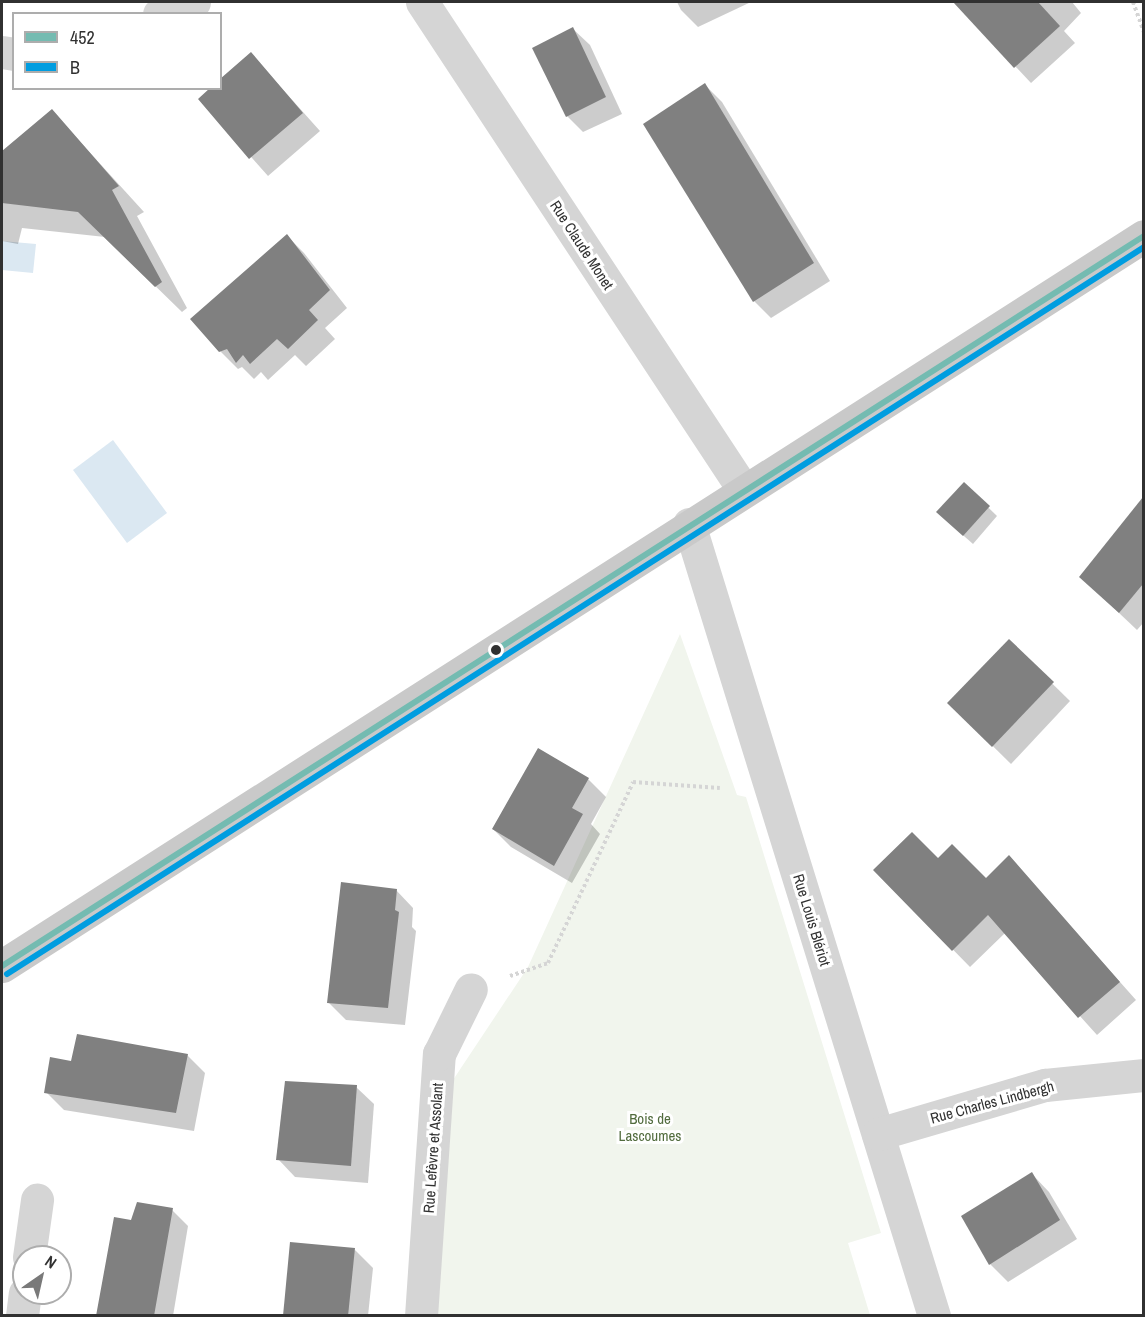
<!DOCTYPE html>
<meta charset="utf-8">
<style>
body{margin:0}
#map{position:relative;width:1145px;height:1317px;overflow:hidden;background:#fff;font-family:"Archivo Narrow",sans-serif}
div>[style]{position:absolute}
.green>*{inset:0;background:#f1f5ed}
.water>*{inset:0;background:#dbe8f2}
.shadow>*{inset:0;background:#0003}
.building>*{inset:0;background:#808080}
.path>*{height:4px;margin-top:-2px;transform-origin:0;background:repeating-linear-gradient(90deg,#d5d5d5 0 3px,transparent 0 6px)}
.minor>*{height:33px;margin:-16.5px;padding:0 16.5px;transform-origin:16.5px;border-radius:16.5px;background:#d5d5d5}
.major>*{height:33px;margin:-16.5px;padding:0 16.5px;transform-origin:16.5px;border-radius:16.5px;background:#c9c9c9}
.bus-1>*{height:6px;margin:-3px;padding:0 3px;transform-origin:3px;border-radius:3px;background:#74bbb1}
.bus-2>*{height:6px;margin:-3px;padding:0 3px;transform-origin:3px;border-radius:3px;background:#009de0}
.dots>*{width:16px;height:16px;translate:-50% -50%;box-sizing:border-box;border:3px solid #fff;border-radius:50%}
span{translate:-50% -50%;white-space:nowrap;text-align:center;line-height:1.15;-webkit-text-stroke:6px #fff;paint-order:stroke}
.street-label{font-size:15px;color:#313131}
.park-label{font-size:15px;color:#526c3e}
.frame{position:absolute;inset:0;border:3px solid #313131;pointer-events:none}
.legend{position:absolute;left:12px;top:12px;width:210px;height:78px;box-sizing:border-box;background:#fff;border:2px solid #adadad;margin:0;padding:8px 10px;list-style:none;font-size:18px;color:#313131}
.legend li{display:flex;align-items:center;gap:12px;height:30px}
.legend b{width:30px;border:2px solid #adadad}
.north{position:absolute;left:12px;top:1245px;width:60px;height:60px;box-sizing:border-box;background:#fff;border:2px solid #adadad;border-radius:50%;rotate:34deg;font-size:16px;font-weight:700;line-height:24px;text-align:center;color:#313131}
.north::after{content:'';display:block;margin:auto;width:21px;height:27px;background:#797979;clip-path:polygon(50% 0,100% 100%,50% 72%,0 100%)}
</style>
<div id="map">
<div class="green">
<i style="clip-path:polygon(680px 634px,737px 795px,746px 797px,881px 1233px,848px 1243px,870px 1315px,435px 1316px,453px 1080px,528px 967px)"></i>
</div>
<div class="water">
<i style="clip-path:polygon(2px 241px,36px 244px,33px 273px,2px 270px)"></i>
<i style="clip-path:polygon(113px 440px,167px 513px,127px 543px,73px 470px)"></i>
</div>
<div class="shadow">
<i style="clip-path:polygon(677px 2px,751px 2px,698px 27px,681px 10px)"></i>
<i style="clip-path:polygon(955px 2px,1072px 2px,1081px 13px,1064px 31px,1075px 43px,1031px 83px)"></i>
<i style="clip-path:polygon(573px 29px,590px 45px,622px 114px,583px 132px,567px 116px)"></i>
<i style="clip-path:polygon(251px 54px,320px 131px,268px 176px,200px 99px,220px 88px)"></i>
<i style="clip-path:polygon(705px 85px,722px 102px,830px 281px,771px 318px,754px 301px,645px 125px)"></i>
<i style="clip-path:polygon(52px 111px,144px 212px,137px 216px,187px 308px,182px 312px,105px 237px,22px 228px,18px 244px,2px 241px,2px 153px)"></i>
<i style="clip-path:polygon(287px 236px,304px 253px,347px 308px,325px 328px,335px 339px,306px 366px,295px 355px,268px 380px,261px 372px,254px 379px,242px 367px,238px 369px,220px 351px)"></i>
<i style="clip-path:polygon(964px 484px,997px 516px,973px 544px,947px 521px)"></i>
<i style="clip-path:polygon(1144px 499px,1144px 622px,1137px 630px,1081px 577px)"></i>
<i style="clip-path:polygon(1009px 641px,1070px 701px,1011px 764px,949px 703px)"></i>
<i style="clip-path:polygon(588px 779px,606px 797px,591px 824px,600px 834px,572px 883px,511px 847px,493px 829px)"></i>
<i style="clip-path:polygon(1009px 857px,1136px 1000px,1097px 1035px,1005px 933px,970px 967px,875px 870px,986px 880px)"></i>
<i style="clip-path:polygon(396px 890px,413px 908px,412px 927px,416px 931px,405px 1025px,346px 1020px,328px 1002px)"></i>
<i style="clip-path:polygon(187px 1055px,205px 1073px,194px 1131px,64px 1110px,46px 1092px,72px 1062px)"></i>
<i style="clip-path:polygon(356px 1087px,374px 1104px,368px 1183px,295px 1177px,278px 1159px)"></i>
<i style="clip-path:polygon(1032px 1174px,1049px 1192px,1077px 1239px,1008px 1282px,990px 1264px,963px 1217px)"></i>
<i style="clip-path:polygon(172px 1210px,188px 1226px,173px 1316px,97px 1316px,133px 1222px)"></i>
<i style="clip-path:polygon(355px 1250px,373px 1268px,368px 1316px,284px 1316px)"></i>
</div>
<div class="building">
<i style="clip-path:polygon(953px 2px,1038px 2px,1060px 26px,1014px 68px)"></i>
<i style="clip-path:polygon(573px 27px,606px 97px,566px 117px,532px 48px)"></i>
<i style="clip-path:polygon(251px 52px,303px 113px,249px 159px,198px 99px,210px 88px,220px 88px,220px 79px)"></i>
<i style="clip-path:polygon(705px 83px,814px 263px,753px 302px,643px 124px)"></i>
<i style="clip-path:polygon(52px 109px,119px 186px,112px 190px,162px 282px,155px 287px,78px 212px,2px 203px,2px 151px)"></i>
<i style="clip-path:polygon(287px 234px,330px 290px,309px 310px,318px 320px,288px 349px,277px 339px,250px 364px,243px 355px,236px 363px,227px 349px,219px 352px,190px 319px)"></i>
<i style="clip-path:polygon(964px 482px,990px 506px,963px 536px,936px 512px)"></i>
<i style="clip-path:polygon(1143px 497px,1143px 584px,1119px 613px,1079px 577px)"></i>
<i style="clip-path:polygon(1009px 639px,1054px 682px,992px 747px,947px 703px)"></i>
<i style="clip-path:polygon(538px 748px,589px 778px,572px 808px,583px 814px,554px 866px,492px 829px)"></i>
<i style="clip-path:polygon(912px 832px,938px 858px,952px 844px,986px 878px,1009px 855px,1120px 982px,1078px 1018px,988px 915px,952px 951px,873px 870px)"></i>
<i style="clip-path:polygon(341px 882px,397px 889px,395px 910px,399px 912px,388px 1008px,327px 1003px)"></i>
<i style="clip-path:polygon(77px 1034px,188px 1054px,176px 1113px,44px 1093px,50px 1057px,71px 1061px)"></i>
<i style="clip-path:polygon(285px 1081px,357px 1085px,351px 1166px,276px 1160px)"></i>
<i style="clip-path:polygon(1032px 1172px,1060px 1220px,989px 1265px,961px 1216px)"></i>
<i style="clip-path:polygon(137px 1202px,173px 1208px,154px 1316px,96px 1316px,114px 1217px,131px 1220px)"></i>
<i style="clip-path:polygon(290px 1242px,355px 1248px,348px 1316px,283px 1316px)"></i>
</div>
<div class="path">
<i style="left:1133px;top:2px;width:32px;rotate:70deg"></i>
<i style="left:510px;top:976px;width:40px;rotate:-18.9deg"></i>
<i style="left:548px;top:963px;width:200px;rotate:-64.8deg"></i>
<i style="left:633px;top:782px;width:87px;rotate:3.9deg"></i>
</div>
<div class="minor">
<i style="left:422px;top:2px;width:583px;rotate:56.61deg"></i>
<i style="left:159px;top:14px;width:37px;rotate:-19deg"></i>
<i style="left:2px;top:52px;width:12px;rotate:9deg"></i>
<i style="left:689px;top:524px;width:829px;rotate:72.81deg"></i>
<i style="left:878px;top:1134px;width:174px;rotate:-16.4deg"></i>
<i style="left:1045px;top:1085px;width:100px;rotate:-5.8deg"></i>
<i style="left:29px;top:1257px;width:58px;rotate:-82deg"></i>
<i style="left:22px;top:1316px;width:23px;rotate:-83deg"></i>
<i style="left:421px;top:1316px;width:263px;rotate:-86.1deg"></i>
<i style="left:439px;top:1054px;width:72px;rotate:-63.8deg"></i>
</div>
<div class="major">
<i style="left:2px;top:966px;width:1355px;rotate:-32.59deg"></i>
</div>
<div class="bus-1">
<i style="left:2px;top:966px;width:1355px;rotate:-32.59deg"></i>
</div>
<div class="bus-2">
<i style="left:7px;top:974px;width:1350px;rotate:-32.59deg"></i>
</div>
<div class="dots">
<i style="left:496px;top:650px;background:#313131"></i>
</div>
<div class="street-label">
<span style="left:582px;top:245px;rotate:57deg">Rue Claude Monet</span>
<span style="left:812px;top:920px;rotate:73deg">Rue Louis Blériot</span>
<span style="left:992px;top:1102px;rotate:-15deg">Rue Charles Lindbergh</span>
<span style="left:433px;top:1148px;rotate:-86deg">Rue Lefèvre et Assolant</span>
</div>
<div class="park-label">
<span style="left:650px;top:1127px">Bois de<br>Lascoumes</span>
</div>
<div class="frame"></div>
<ul class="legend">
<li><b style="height:8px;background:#74bbb1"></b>452</li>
<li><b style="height:8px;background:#009de0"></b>B</li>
</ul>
<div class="north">N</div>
</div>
